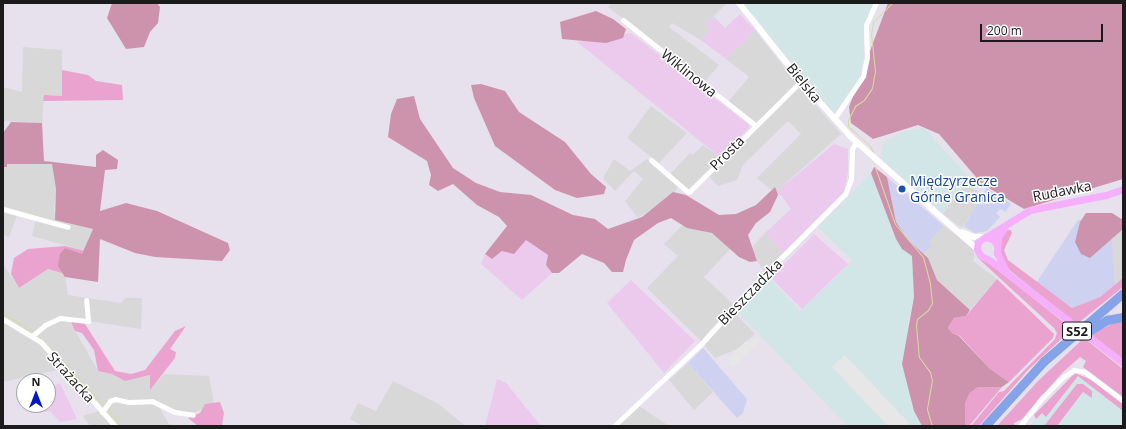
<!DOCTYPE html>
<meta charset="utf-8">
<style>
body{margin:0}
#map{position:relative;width:1126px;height:429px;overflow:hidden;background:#e7e0ed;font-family:"Open Sans",sans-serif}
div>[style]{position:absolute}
.residential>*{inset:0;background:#d8d8d9}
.commercial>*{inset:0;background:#ced1f0}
.industrial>*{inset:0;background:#d2e5e7}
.farmland>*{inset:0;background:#eccaed}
.grass>*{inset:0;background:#eaa3cf}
.forest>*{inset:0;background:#ce93ac}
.parking>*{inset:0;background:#e7e7e7}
.stream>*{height:1px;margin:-0.5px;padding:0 0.5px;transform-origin:0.5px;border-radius:0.5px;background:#d7dd9e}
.minor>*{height:5px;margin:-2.5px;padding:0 2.5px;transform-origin:2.5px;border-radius:2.5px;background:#fff}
.tertiary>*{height:6px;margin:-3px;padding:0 3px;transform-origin:3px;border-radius:3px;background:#fff}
.secondary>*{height:7px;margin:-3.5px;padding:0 3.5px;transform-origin:3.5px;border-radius:3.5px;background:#f6b0fb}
.motorway>*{height:9px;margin:-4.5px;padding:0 4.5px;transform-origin:4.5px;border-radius:4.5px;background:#84a3e9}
.dots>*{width:11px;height:11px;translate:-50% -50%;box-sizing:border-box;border:2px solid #fff;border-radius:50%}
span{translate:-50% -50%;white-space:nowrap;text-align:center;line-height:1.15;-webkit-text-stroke:3px #fff;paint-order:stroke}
.shield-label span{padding:1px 3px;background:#fff;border:1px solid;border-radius:3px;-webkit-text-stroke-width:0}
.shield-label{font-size:13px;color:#1b1b1b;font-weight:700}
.street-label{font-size:14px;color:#1b1b1b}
.transit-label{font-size:14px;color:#164399}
.left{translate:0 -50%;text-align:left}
.frame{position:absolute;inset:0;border:4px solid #1b1b1b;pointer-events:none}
.north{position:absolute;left:16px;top:373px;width:40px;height:40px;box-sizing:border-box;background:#fff;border:1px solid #a4a4a4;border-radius:50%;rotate:0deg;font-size:11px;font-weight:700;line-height:16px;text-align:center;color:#1b1b1b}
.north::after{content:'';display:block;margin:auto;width:14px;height:18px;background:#0018c7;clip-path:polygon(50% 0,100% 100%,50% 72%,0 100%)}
.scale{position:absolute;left:980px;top:24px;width:123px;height:18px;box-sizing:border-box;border:2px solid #1b1b1b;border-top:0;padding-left:5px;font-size:12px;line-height:14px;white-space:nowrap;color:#1b1b1b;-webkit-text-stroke:3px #fff;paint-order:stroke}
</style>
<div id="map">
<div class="residential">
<i style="clip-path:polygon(611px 3px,727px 3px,706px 24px,710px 29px,701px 40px,672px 23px,669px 27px,719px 65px,704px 83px,608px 7px)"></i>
<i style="clip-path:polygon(755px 30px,799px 86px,841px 134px,775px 193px,757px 178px,801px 134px,788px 121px,743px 165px,737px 180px,718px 186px,706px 173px,689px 190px,670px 174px,690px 153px,693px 155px,703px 145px,723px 159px,755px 124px,728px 102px,749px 77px,726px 59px)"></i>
<i style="clip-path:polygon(23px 47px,62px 50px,62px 96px,44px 95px,42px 123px,3px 121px,3px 87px,22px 92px)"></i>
<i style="clip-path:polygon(651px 106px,687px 133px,659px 163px,627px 138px)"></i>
<i style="clip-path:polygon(614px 159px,630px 171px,647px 159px,678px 186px,674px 194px,638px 218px,625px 201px,643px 179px,634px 171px,615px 191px,603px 178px)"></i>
<i style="clip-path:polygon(6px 164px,52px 164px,56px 189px,54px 212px,93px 229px,85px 251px,32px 236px,36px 217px,18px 213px,9px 237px,3px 235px,3px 167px,7px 167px)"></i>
<i style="clip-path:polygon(965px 183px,984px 195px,962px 228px,943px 214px)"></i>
<i style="clip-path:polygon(694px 213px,733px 246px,704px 277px,733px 304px,701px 341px,647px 288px,678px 256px,664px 244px)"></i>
<i style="clip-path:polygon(1123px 222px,1123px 278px,1115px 285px,1111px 223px)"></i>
<i style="clip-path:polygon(944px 226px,972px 247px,975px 256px,973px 261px,997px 279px,970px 310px,937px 280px,923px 254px,928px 249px,929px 242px)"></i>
<i style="clip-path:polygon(765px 233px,783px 253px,765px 272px,757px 261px,751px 248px)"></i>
<i style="clip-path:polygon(3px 264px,19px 288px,48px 269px,65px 274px,68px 295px,121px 303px,125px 298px,142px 298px,141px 329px,68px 318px,98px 371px,112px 374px,125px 380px,151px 375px,150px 389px,164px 374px,209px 376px,214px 405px,192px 413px,175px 410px,156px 402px,170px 426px,117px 426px,42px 341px,3px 317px)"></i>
<i style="clip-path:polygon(733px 311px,755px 334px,737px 349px,715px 358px,703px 344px)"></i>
<i style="clip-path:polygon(3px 321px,41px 345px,62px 369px,3px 382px)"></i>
<i style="clip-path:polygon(688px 363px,713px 392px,694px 410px,669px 380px)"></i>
<i style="clip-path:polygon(393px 381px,437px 403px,466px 426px,363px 426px,350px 419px,358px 403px,376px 411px)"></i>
<i style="clip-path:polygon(639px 406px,669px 426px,617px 426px)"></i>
<i style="clip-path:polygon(99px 411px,113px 426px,90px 426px,83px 416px)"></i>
</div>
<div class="commercial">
<i style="clip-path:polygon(887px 177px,944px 226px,929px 242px,932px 246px,923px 254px,908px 240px,896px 222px)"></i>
<i style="clip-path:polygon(987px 188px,1011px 204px,1005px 212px,1001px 209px,996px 213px,1000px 217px,987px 231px,975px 233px,964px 226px)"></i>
<i style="clip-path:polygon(1078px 220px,1111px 223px,1115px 285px,1100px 297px,1073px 308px,1036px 283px)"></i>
<i style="clip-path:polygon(703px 348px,747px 399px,743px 413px,737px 418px,688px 363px)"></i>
</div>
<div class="industrial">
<i style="clip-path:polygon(742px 3px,874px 3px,864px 25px,864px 57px,858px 81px,834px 114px)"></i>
<i style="clip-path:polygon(924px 128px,974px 183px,972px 187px,964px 183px,943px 214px,880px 158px,884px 142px,903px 131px)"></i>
<i style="clip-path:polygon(871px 173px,902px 249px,912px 255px,914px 297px,908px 322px,914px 411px,922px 426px,847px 426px,735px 309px,765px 274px,800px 311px,831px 282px,852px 260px,818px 227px)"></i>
<i style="clip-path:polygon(1077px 374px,1123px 409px,1123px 426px,1030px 426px)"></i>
</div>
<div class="farmland">
<i style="clip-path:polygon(740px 14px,755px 30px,726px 59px,701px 40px,710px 29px,705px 24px,714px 17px,725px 28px)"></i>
<i style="clip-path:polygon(631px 33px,748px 124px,749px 128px,720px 157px,577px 42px)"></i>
<i style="clip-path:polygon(834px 144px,848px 149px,848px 172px,844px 192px,783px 253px,765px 233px,791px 209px,782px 196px,775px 193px)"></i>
<i style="clip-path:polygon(814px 234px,848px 264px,802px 309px,772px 279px,772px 276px)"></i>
<i style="clip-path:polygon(526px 240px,548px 255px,546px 265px,552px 273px,522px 300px,481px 264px,485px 254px,492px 259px,502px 251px)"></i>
<i style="clip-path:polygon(631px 280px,695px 341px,664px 373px,607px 303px)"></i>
<i style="clip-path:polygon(497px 379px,506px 383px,541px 426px,485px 426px)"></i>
<i style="clip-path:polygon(60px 383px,77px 419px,60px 422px,50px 411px,32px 413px,30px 405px,48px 405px,48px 388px)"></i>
</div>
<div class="grass">
<i style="clip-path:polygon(62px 70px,88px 75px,96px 81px,122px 85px,123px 100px,43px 101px,44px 95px,62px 96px)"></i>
<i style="clip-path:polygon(1007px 230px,1011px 230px,1012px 233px,1004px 250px,1008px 260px,1072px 308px,1100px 297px,1123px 278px,1123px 287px,1077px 324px,1008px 269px,1000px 254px,1000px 239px)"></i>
<i style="clip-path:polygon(65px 246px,85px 251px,65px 274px,48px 269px,19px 288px,11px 274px,14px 258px,28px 249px)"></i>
<i style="clip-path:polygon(979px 259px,989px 263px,1072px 329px,1028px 370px,979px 426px,971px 426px,999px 392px,1004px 391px,1055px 339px,1057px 333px,1054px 328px)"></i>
<i style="clip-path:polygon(997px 279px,1054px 334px,1053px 338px,1009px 382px,990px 369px,960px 336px,952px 333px,948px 328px,954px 318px,966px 316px)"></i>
<i style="clip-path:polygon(1123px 319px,1123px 360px,1090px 334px)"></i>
<i style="clip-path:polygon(70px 320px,85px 324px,115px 371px,131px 374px,145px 370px,175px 331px,186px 326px,170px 349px,176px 352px,175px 358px,150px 390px,150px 375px,125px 381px,112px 374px,98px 371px,94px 350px,82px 333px,75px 331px)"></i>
<i style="clip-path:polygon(1084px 338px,1123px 369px,1123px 397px,1083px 367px,1086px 361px,1080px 357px,1062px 373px,1022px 419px,1014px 423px,1015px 426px,997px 426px,1038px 381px)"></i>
<i style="clip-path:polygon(1075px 373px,1094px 381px,1123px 403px,1123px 411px,1078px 376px,1046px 417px,1042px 413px,1036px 419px,1034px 415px)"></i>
<i style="clip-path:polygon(1077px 384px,1083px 384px,1092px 391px,1092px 398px,1083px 392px,1057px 426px,1044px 426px)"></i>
<i style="clip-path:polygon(978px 387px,1002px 387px,969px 426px,965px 426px,965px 403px,970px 393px)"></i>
<i style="clip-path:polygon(220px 402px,224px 413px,222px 425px,225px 426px,198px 426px,188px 418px,200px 413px,205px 404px)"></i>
</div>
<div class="forest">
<i style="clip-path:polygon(112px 3px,157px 3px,160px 7px,158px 23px,150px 32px,144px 47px,126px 49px,107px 18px)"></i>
<i style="clip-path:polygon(888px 3px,1123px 3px,1123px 179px,1024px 209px,982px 184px,939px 134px,918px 125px,873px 139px,851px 123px,849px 107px)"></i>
<i style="clip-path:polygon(596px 11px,613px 19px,626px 29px,623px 38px,606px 43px,562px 39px,560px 22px)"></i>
<i style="clip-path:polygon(481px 84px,505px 91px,519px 112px,565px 142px,591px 174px,606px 187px,604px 194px,577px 198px,555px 190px,495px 146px,474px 98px,471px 85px)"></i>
<i style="clip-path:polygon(414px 96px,420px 119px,453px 168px,476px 183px,500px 192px,531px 195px,573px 215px,595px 219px,608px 229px,642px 217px,673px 192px,686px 195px,719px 215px,736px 214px,756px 205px,775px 187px,778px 195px,770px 212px,756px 223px,748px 235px,757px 261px,750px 262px,739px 257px,712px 233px,687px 228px,671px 218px,658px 223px,634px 240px,626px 260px,623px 272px,612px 272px,604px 263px,582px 254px,559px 273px,552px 273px,546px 265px,548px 255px,526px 240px,514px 254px,502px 251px,492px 259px,485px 254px,507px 226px,499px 217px,477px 205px,453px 184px,438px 191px,429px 185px,431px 175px,427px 161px,388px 137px,391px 114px,397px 99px)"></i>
<i style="clip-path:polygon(11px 122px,42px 123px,44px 161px,96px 167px,96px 155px,103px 150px,118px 160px,117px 169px,105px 170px,100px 211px,126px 203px,157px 211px,228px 243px,230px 250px,222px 261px,155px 257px,135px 253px,100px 239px,98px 282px,65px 277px,58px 266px,60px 254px,65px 248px,82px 254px,93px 229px,55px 220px,56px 189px,52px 164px,7px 164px,7px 167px,3px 167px,3px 133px)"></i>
<i style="clip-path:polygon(874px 167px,887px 177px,896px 222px,908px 240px,928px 258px,937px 280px,970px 310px,966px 316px,954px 318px,948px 328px,952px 333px,959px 336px,990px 369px,1009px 382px,1002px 387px,978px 387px,970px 393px,965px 403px,965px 426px,922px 426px,914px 411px,902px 364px,914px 297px,912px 256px,902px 249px,896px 239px,871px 173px)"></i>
<i style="clip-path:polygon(1086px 213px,1112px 213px,1123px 220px,1123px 229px,1090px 258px,1081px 254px,1075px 242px,1080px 222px)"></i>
</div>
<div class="parking">
<i style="clip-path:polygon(757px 336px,761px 340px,733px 368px,726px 361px,746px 341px,749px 343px)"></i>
<i style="clip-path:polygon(845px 355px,909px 423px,906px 426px,888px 426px,832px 367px)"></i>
</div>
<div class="stream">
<i style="left:873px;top:152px;width:7px;rotate:-117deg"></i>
<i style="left:870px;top:146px;width:30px;rotate:-138deg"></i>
<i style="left:848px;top:126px;width:6px;rotate:-90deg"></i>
<i style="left:848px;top:120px;width:16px;rotate:-63deg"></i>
<i style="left:855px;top:106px;width:11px;rotate:-34deg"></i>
<i style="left:864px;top:100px;width:14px;rotate:-56deg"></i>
<i style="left:872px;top:88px;width:17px;rotate:-80deg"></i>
<i style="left:875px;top:71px;width:36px;rotate:-96deg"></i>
<i style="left:871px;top:35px;width:13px;rotate:-81deg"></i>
<i style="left:873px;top:22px;width:27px;rotate:-45deg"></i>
<i style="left:875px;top:167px;width:60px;rotate:70.7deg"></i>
<i style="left:895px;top:224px;width:43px;rotate:49.7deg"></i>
<i style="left:923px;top:257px;width:28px;rotate:75deg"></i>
<i style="left:930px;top:284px;width:19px;rotate:84deg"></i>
<i style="left:932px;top:303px;width:8px;rotate:120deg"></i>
<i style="left:928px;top:310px;width:14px;rotate:141deg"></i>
<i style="left:917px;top:319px;width:6px;rotate:99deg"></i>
<i style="left:916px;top:325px;width:32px;rotate:85deg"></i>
<i style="left:919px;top:357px;width:19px;rotate:54deg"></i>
<i style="left:930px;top:372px;width:8px;rotate:76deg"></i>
<i style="left:932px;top:380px;width:29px;rotate:100deg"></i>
<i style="left:927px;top:409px;width:18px;rotate:74deg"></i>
<i style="left:3px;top:313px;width:36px;rotate:32deg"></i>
<i style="left:37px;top:334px;width:98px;rotate:47.1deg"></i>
<i style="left:107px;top:408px;width:23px;rotate:50deg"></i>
</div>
<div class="minor">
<i style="left:623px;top:20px;width:169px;rotate:38.5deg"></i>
<i style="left:834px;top:119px;width:52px;rotate:-56deg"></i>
<i style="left:863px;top:76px;width:19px;rotate:-78deg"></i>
<i style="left:867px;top:57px;width:32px;rotate:-92deg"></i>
<i style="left:866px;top:25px;width:24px;rotate:-66deg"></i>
<i style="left:651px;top:160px;width:49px;rotate:40.9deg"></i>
<i style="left:688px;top:192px;width:2px;rotate:-27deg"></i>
<i style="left:690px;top:191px;width:156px;rotate:-44.7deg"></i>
<i style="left:3px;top:209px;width:67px;rotate:15.5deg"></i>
<i style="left:3px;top:319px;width:44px;rotate:31.2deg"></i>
<i style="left:41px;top:342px;width:112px;rotate:48.6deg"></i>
<i style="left:32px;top:336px;width:17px;rotate:-40deg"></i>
<i style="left:45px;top:325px;width:17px;rotate:-25deg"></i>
<i style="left:60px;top:318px;width:28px;rotate:6deg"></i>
<i style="left:88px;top:321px;width:21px;rotate:-95deg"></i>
<i style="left:102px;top:412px;width:14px;rotate:-54deg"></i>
<i style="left:110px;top:401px;width:5px;rotate:-22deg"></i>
<i style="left:115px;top:399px;width:13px;rotate:13deg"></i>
<i style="left:128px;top:402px;width:24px;rotate:-2deg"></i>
<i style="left:152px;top:401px;width:25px;rotate:26deg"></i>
<i style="left:175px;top:412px;width:18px;rotate:9deg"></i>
<i style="left:614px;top:426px;width:120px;rotate:-43.3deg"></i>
<i style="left:701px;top:344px;width:95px;rotate:-47.6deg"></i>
<i style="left:765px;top:274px;width:113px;rotate:-45deg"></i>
<i style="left:845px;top:194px;width:16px;rotate:-68deg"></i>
<i style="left:851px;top:179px;width:30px;rotate:-88deg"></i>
<i style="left:852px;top:149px;width:8px;rotate:-60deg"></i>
<i style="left:1020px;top:426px;width:36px;rotate:-52deg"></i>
<i style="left:1042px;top:398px;width:30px;rotate:-45deg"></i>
<i style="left:1063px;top:377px;width:13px;rotate:-32deg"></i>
<i style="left:1074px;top:370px;width:11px;rotate:10deg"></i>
<i style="left:1085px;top:372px;width:48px;rotate:37.3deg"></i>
</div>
<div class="tertiary">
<i style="left:739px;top:3px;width:100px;rotate:51.5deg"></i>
<i style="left:801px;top:81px;width:75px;rotate:48.2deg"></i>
<i style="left:851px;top:137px;width:169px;rotate:41.6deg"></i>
<i style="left:962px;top:232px;width:13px;rotate:23deg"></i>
<i style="left:974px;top:237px;width:9px"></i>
</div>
<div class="secondary">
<i style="left:986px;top:237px;width:52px;rotate:-31.5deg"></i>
<i style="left:1030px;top:210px;width:77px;rotate:-11.2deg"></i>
<i style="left:1106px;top:195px;width:18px;rotate:-19deg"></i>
<i style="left:997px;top:245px;width:7px;rotate:-124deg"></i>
<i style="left:993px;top:239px;width:8px;rotate:-166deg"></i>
<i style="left:985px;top:237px;width:9px;rotate:144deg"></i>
<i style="left:978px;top:242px;width:7px;rotate:98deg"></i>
<i style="left:977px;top:249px;width:7px;rotate:63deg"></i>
<i style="left:980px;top:255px;width:13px;rotate:29deg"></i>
<i style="left:991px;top:261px;width:167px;rotate:37.7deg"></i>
<i style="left:1005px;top:269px;width:18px;rotate:-117deg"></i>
<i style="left:997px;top:253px;width:16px;rotate:-86deg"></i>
<i style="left:998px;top:237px;width:12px;rotate:-55deg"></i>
</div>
<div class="motorway">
<i style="left:1081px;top:336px;width:31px;rotate:-32deg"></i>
<i style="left:1107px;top:320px;width:16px;rotate:-11deg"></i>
<i style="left:985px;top:426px;width:88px;rotate:-47.8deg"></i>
<i style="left:1044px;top:361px;width:104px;rotate:-40.7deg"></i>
</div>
<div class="dots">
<i style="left:902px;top:189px;background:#1a4fb4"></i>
</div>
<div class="shield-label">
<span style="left:1077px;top:331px">S52</span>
</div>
<div class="street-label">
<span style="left:689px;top:73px;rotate:39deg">Wiklinowa</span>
<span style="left:804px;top:83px;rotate:51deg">Bielska</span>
<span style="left:727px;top:153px;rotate:-45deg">Prosta</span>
<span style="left:1062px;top:191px;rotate:-11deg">Rudawka</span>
<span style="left:750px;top:292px;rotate:-46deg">Bieszczadzka</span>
<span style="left:71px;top:377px;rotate:48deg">Strażacka</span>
</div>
<div class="transit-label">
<span class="left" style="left:910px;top:189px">Międzyrzecze<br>Górne Granica</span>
</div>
<div class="frame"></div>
<div class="north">N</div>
<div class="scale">200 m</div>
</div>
